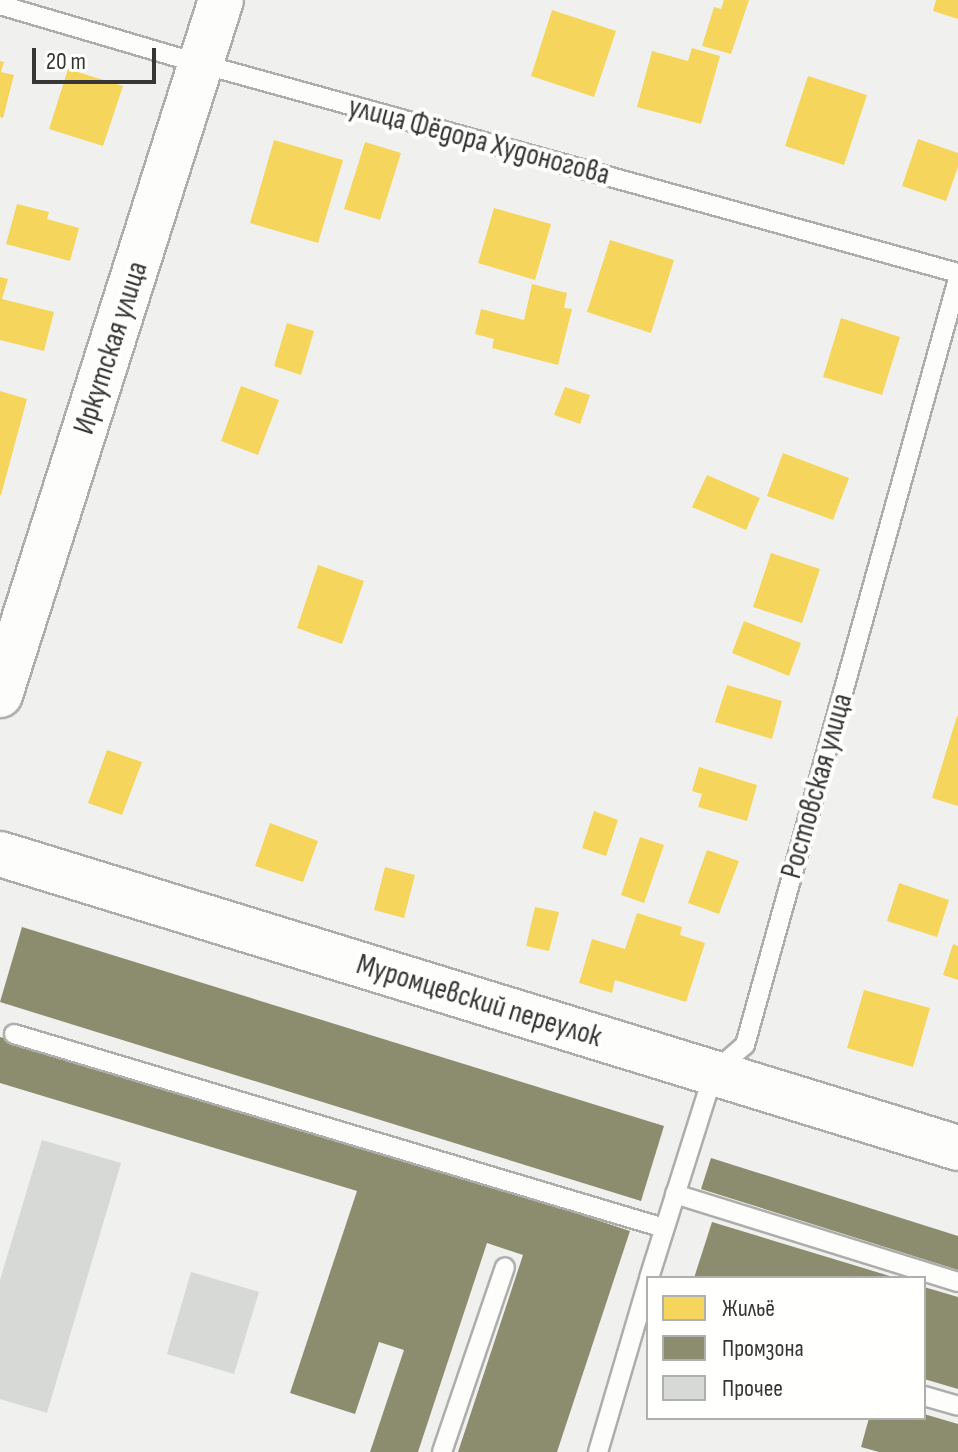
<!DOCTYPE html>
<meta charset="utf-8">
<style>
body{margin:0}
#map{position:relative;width:958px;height:1452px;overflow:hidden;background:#f0f1ee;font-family:"Sofia Sans Condensed",sans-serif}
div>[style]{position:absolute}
.homes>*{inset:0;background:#f6d55c}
.industry>*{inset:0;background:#8c8c6e}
.building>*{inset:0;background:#d7d9d7}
.roads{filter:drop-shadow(2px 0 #adaeab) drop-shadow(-2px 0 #adaeab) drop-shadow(0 2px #adaeab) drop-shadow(0 -2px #adaeab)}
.lane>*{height:18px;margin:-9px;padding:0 9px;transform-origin:9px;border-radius:9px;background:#fdfdfc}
.secondary>*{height:44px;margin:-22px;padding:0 22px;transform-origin:22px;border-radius:22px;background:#fdfdfc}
span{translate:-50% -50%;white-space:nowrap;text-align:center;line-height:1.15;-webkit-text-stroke:8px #fffffd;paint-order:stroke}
.street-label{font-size:30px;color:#363735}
.legend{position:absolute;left:646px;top:1276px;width:280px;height:144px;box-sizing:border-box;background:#fffffd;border:2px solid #afafad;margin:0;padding:10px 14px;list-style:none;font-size:24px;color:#363735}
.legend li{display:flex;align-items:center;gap:16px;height:40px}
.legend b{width:40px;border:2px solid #afafad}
.scale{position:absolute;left:32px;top:48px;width:124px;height:36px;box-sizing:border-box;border:4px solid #363735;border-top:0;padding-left:10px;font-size:24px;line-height:28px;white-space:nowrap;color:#363735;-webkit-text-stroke:6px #fffffd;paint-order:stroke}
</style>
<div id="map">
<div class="homes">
<i style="clip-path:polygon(724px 0,749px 0,731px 54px,702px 46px,714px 7px,721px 9px)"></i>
<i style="clip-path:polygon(936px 0,958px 0,958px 19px,933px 11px)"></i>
<i style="clip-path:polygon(552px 10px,616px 31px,594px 97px,531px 76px)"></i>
<i style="clip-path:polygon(692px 48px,720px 56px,701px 124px,637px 107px,652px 51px,688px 61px)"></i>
<i style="clip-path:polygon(0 61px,4px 62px,1px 72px,14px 75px,3px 118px,0 117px)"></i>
<i style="clip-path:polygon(68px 69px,123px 86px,103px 146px,49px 129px)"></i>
<i style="clip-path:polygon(808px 76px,867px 95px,844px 165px,785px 146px)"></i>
<i style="clip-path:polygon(918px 139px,958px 153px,958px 167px,946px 201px,902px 186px)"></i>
<i style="clip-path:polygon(274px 140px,343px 160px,318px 243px,250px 223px)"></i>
<i style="clip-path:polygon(365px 142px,401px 153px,380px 220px,344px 209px)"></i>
<i style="clip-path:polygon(17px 204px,49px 212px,47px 219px,79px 228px,70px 261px,6px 244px)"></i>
<i style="clip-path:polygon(494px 208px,551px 224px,535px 280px,478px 263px)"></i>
<i style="clip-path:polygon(610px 240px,674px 260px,651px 333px,587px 312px)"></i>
<i style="clip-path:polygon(0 277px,8px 279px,2px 299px,54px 312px,44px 351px,0 340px)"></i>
<i style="clip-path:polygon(532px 284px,567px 293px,564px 308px,572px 309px,558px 365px,492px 348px,494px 339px,475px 334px,481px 309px,524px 320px)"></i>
<i style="clip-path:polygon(841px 318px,900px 337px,882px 395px,823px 377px)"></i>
<i style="clip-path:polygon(287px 323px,314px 331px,301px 375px,274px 366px)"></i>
<i style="clip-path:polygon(241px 386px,279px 400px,258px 455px,221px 441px)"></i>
<i style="clip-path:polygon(565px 387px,590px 395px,580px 424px,554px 415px)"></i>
<i style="clip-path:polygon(0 391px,27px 399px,1px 495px,0 495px)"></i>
<i style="clip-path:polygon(783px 453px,849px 478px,833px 520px,767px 496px)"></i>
<i style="clip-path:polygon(707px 475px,760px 498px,746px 530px,692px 507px)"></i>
<i style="clip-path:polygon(771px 553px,820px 569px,802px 623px,753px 607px)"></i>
<i style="clip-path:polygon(318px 565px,364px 581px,342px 644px,297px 628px)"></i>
<i style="clip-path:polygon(744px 621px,801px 643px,789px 676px,732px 653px)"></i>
<i style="clip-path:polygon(727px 685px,782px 701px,772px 739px,715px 722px)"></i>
<i style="clip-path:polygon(957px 716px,958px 716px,958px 806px,932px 798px)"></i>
<i style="clip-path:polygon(107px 750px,142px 762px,122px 815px,88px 803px)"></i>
<i style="clip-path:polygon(699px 767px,757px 785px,747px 821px,698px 807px,702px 794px,692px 791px)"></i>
<i style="clip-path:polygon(594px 811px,618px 820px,606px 856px,582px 848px)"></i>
<i style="clip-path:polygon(270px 823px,318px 841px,303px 882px,255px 866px)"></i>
<i style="clip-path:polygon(640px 837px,664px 845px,644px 903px,621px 895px)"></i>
<i style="clip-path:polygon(707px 850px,739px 861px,719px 914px,688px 903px)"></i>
<i style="clip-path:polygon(385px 867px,415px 875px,404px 918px,374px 910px)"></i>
<i style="clip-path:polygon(899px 883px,949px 900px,937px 937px,887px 921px)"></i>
<i style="clip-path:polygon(535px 907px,559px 912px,549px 951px,526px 946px)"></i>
<i style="clip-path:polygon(637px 913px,682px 927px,680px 935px,705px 943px,686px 1002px,615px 980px,612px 993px,579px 983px,592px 939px,625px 949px)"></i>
<i style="clip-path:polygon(953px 944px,958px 946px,958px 980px,943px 975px)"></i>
<i style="clip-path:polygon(864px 990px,930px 1008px,913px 1067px,847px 1048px)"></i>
</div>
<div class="industry">
<i style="clip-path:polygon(22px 927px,664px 1126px,641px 1201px,0 1002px)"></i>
<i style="clip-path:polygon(0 1037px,372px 1146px,630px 1231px,557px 1452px,458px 1452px,523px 1255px,487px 1243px,418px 1452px,370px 1452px,404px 1350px,379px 1342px,355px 1414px,290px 1393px,357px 1191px,0 1083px)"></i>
<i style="clip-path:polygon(711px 1158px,958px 1236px,958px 1270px,701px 1189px)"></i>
<i style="clip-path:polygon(712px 1222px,893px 1277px,893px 1278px,694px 1278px)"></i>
<i style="clip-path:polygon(924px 1287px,958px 1297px,958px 1389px,924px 1379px)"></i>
<i style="clip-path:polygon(924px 1414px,958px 1424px,958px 1452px,879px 1452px,861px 1447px,869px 1418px,924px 1418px)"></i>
</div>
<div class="building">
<i style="clip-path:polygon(42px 1140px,121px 1163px,47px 1413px,0 1399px,0 1280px)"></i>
<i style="clip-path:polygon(191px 1272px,259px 1292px,234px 1374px,167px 1354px)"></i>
</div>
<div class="roads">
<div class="lane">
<i style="left:0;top:5px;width:188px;rotate:16.4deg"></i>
<i style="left:180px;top:58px;width:807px;rotate:15.45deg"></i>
<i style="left:14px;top:1034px;width:678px;rotate:16.62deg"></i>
<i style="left:675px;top:1194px;width:296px;rotate:17.3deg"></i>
<i style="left:649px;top:1278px;width:216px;rotate:-72.5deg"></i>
<i style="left:714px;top:1072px;width:41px;rotate:-41.1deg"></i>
<i style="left:745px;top:1045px;width:795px;rotate:-74.46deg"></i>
<i style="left:924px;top:1396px;width:35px;rotate:16deg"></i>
<i style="left:442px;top:1452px;width:195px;rotate:-71.2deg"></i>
<i style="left:598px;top:1452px;width:177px;rotate:-73.6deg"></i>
</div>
<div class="secondary">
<i style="left:0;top:695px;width:729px;rotate:-72.36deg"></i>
<i style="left:0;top:854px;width:1002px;rotate:17.06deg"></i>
</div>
</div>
<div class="street-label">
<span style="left:479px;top:141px;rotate:15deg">улица Фёдора Худоногова</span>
<span style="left:111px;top:348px;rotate:-72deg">Иркутская улица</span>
<span style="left:817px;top:786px;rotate:-74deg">Ростовская улица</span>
<span style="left:479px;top:1001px;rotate:17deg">Муромцевский переулок</span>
</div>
<ul class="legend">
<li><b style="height:22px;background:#f6d55c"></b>Жильё</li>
<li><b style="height:22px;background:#8c8c6e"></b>Промзона</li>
<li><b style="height:22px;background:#d7d9d7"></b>Прочее</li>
</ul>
<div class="scale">20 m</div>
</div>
